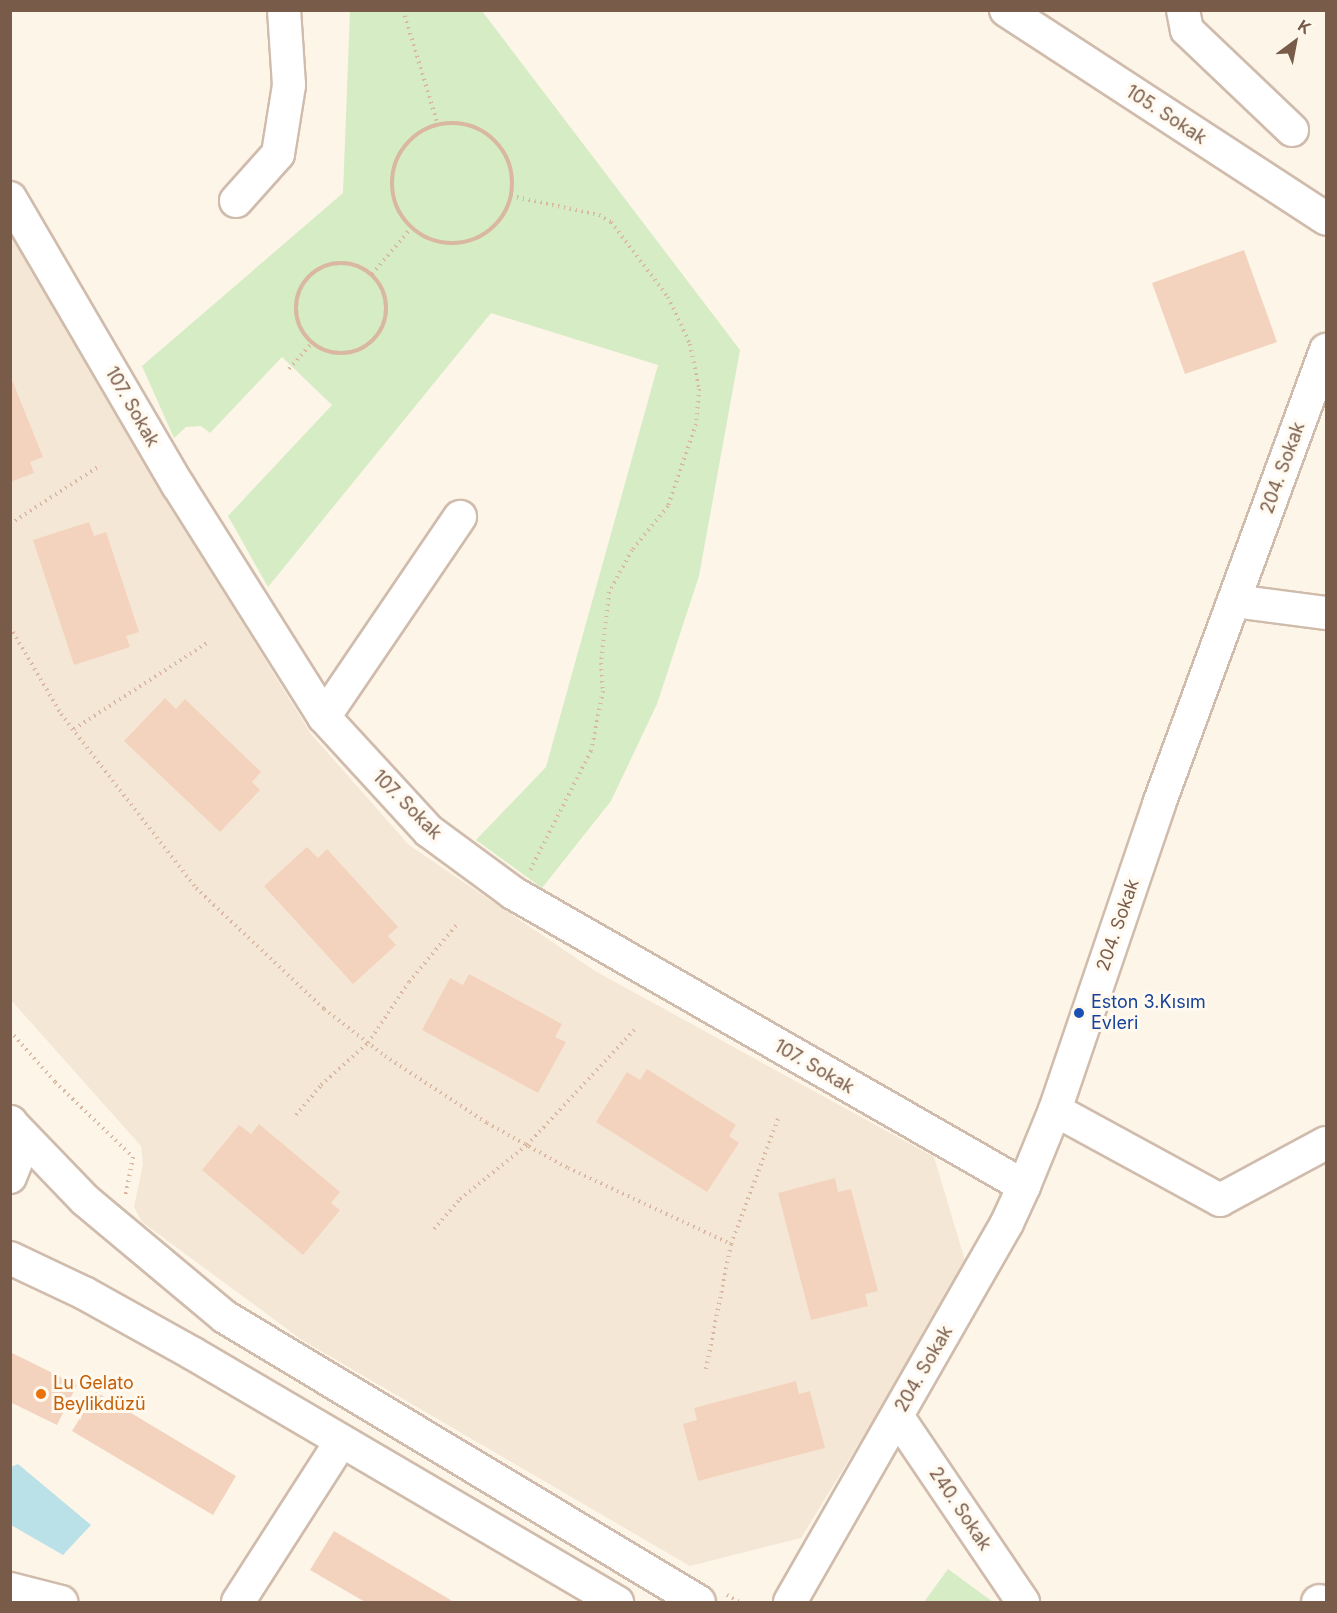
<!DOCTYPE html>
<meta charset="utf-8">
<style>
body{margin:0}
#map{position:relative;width:1337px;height:1613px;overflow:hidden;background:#fdf5e8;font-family:Inter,sans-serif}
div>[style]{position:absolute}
.residential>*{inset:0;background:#f5e7d5}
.green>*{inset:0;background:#d5ecc5}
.water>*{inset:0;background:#bbe1e8}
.building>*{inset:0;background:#f4d3be}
.path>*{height:4px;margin-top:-2px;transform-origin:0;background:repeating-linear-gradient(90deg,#d9b7a0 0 1.5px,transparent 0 6px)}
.path>.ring{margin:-2px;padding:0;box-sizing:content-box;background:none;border:4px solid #d9b7a0;border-radius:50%}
.roads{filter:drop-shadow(2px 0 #d0bcac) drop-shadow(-2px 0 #d0bcac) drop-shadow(0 2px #d0bcac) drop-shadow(0 -2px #d0bcac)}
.minor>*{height:32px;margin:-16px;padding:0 16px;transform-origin:16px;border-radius:16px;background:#fff}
.dots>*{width:16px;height:16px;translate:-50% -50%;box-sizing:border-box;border:3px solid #fff9ef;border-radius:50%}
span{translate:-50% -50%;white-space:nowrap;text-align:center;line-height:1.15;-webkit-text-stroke:6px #fff9ef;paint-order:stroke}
.street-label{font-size:18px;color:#795b4a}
.transit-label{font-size:18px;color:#164399}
.left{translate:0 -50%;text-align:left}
.food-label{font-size:18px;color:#c56008}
.frame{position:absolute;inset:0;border:12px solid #795b4a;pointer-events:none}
.north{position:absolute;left:1265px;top:12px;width:60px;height:60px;-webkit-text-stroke:4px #fff9ef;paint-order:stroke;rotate:32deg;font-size:16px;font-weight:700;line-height:24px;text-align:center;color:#795b4a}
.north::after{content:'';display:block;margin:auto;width:21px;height:27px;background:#795b4a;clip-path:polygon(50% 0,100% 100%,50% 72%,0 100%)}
</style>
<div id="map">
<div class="residential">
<i style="clip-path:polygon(10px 234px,144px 464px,311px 734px,409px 845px,595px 971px,934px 1157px,967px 1267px,801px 1538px,690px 1566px,302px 1340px,142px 1222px,134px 1207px,143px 1164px,141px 1146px,11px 1000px)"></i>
</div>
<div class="green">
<i style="clip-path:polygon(350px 11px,482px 11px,740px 350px,699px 576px,657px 704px,611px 801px,542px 888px,476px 840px,546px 767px,658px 365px,491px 313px,268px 587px,228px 516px,332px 405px,282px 357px,210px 433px,201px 426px,186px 427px,174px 438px,142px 366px,343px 193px)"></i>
<i style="clip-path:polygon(948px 1569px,993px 1602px,924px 1602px)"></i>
</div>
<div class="water">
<i style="clip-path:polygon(18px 1464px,91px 1525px,63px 1555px,11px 1525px,11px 1467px)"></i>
</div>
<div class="building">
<i style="clip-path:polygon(1244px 250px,1277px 342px,1185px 374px,1152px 283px)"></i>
<i style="clip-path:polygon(10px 375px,43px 457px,30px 462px,34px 473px,10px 482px)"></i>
<i style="clip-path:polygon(89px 522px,94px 536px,106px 532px,139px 632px,126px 636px,130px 647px,74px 665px,33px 540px)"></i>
<i style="clip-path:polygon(165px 698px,176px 709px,185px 699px,261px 772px,252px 782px,260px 790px,220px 832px,124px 741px)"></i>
<i style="clip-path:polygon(307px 847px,318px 858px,327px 849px,398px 927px,388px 936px,396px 945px,353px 984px,264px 886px)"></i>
<i style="clip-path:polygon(469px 974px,562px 1024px,555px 1037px,566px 1042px,538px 1093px,422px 1030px,450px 978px,463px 985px)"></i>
<i style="clip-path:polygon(647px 1069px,736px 1125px,729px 1136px,739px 1143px,707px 1192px,596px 1122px,627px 1072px,640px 1080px)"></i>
<i style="clip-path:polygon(259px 1124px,340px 1192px,331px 1203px,340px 1210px,303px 1255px,202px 1170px,239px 1125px,251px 1134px)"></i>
<i style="clip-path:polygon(835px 1178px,838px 1192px,851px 1189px,878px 1291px,865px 1294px,868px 1306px,811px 1320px,778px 1193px)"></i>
<i style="clip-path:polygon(10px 1352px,77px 1385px,57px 1425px,10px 1402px)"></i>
<i style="clip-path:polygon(796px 1381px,799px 1394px,810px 1391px,825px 1448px,698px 1481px,683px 1424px,697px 1420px,694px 1408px)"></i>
<i style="clip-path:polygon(96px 1392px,236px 1476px,213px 1515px,72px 1431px)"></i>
<i style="clip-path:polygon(334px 1531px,454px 1602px,365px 1602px,310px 1570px)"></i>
</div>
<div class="path">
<i style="left:403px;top:10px;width:120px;rotate:73.1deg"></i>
<i class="ring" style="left:392px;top:123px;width:116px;height:116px"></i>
<i style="left:511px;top:196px;width:90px;rotate:12.2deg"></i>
<i style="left:599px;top:215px;width:14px;rotate:30deg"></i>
<i style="left:611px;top:222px;width:94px;rotate:52.8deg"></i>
<i style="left:668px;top:297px;width:52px;rotate:64.9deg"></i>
<i style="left:690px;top:344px;width:46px;rotate:78.7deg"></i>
<i style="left:699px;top:389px;width:35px;rotate:95deg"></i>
<i style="left:696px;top:424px;width:87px;rotate:108.9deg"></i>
<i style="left:668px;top:506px;width:57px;rotate:129.3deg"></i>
<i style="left:632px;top:550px;width:48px;rotate:118.7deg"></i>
<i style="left:609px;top:592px;width:71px;rotate:96.4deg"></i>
<i style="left:601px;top:663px;width:28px;rotate:86deg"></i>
<i style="left:603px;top:691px;width:61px;rotate:101.3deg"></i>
<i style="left:591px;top:751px;width:134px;rotate:117.1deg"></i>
<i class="ring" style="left:296px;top:263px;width:86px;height:86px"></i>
<i style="left:372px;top:274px;width:62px;rotate:-49.6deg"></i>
<i style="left:289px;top:369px;width:35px;rotate:-49deg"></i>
<i style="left:10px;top:524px;width:108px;rotate:-33deg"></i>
<i style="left:10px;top:627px;width:101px;rotate:59.6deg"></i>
<i style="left:61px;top:714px;width:220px;rotate:52.2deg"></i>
<i style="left:196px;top:888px;width:176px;rotate:43.4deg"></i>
<i style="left:324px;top:1009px;width:77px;rotate:37.6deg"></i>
<i style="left:385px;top:1056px;width:122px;rotate:33.3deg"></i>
<i style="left:487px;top:1123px;width:93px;rotate:29.1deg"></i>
<i style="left:568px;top:1168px;width:180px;rotate:25deg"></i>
<i style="left:74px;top:729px;width:162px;rotate:-32.9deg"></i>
<i style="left:10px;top:1031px;width:68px;rotate:48.6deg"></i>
<i style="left:55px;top:1082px;width:108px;rotate:43.9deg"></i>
<i style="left:133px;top:1157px;width:38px;rotate:101deg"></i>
<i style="left:296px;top:1115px;width:39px;rotate:-50deg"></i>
<i style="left:321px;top:1085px;width:63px;rotate:-41.8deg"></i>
<i style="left:368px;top:1043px;width:73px;rotate:-56.1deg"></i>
<i style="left:409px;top:982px;width:77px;rotate:-50.3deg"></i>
<i style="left:434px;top:1229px;width:40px;rotate:-49deg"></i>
<i style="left:460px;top:1199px;width:86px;rotate:-38.9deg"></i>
<i style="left:527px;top:1145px;width:158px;rotate:-47deg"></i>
<i style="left:706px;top:1369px;width:127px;rotate:-78.7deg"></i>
<i style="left:731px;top:1244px;width:137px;rotate:-69.4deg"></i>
<i style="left:727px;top:1595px;width:14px;rotate:30deg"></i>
</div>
<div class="roads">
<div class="minor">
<i style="left:1006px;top:10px;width:382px;rotate:33.1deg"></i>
<i style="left:1183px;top:10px;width:20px;rotate:79deg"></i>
<i style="left:1187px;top:30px;width:145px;rotate:43.6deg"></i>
<i style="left:10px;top:198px;width:333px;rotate:59.7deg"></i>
<i style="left:178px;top:485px;width:274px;rotate:57.8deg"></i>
<i style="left:324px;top:717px;width:155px;rotate:47.4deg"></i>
<i style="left:429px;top:831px;width:104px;rotate:36.4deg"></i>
<i style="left:513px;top:893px;width:589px;rotate:29.83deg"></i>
<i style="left:236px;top:201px;width:63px;rotate:-48.2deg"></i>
<i style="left:278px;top:154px;width:70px;rotate:-80.9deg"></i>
<i style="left:289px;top:85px;width:75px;rotate:-93.8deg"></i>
<i style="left:1234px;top:601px;width:93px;rotate:7.4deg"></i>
<i style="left:324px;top:717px;width:242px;rotate:-55.8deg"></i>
<i style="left:1055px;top:1110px;width:188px;rotate:28.6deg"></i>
<i style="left:1220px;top:1200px;width:120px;rotate:-28.3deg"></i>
<i style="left:10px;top:1122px;width:108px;rotate:46.1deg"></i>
<i style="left:85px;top:1200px;width:182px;rotate:39.9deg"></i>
<i style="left:225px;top:1317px;width:553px;rotate:31.02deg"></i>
<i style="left:10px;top:1177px;width:31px;rotate:-68deg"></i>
<i style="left:22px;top:1148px;width:28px;rotate:-113deg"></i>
<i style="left:10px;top:1258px;width:84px;rotate:25.3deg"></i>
<i style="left:86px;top:1294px;width:121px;rotate:29.1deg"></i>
<i style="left:192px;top:1353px;width:493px;rotate:30.4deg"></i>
<i style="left:897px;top:1416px;width:225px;rotate:55.9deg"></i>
<i style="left:10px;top:1589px;width:53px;rotate:14.3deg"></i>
<i style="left:238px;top:1602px;width:189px;rotate:-57.3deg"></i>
<i style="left:790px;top:1602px;width:437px;rotate:-60.2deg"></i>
<i style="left:1007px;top:1223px;width:41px;rotate:-65.3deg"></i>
<i style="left:1024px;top:1186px;width:82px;rotate:-67.8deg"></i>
<i style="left:1055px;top:1110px;width:323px;rotate:-71.2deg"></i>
<i style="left:1159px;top:804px;width:484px;rotate:-69.8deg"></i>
<i style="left:1318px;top:1602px;width:2px;rotate:-27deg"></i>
</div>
</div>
<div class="dots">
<i style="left:1079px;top:1013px;background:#1a4fb4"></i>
<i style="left:41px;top:1394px;background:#e8710a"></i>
</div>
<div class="street-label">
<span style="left:1166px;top:115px;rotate:33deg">105. Sokak</span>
<span style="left:132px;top:407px;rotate:60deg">107. Sokak</span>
<span style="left:1283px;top:468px;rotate:-70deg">204. Sokak</span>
<span style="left:407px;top:805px;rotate:45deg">107. Sokak</span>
<span style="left:1118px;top:925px;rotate:-71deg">204. Sokak</span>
<span style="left:814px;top:1067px;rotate:30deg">107. Sokak</span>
<span style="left:924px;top:1369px;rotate:-60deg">204. Sokak</span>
<span style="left:960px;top:1509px;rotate:56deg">240. Sokak</span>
</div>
<div class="transit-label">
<span class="left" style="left:1091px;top:1013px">Eston 3.Kısım<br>Evleri</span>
</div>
<div class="food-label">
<span class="left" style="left:53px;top:1394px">Lu Gelato<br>Beylikdüzü</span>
</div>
<div class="frame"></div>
<div class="north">K</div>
</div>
